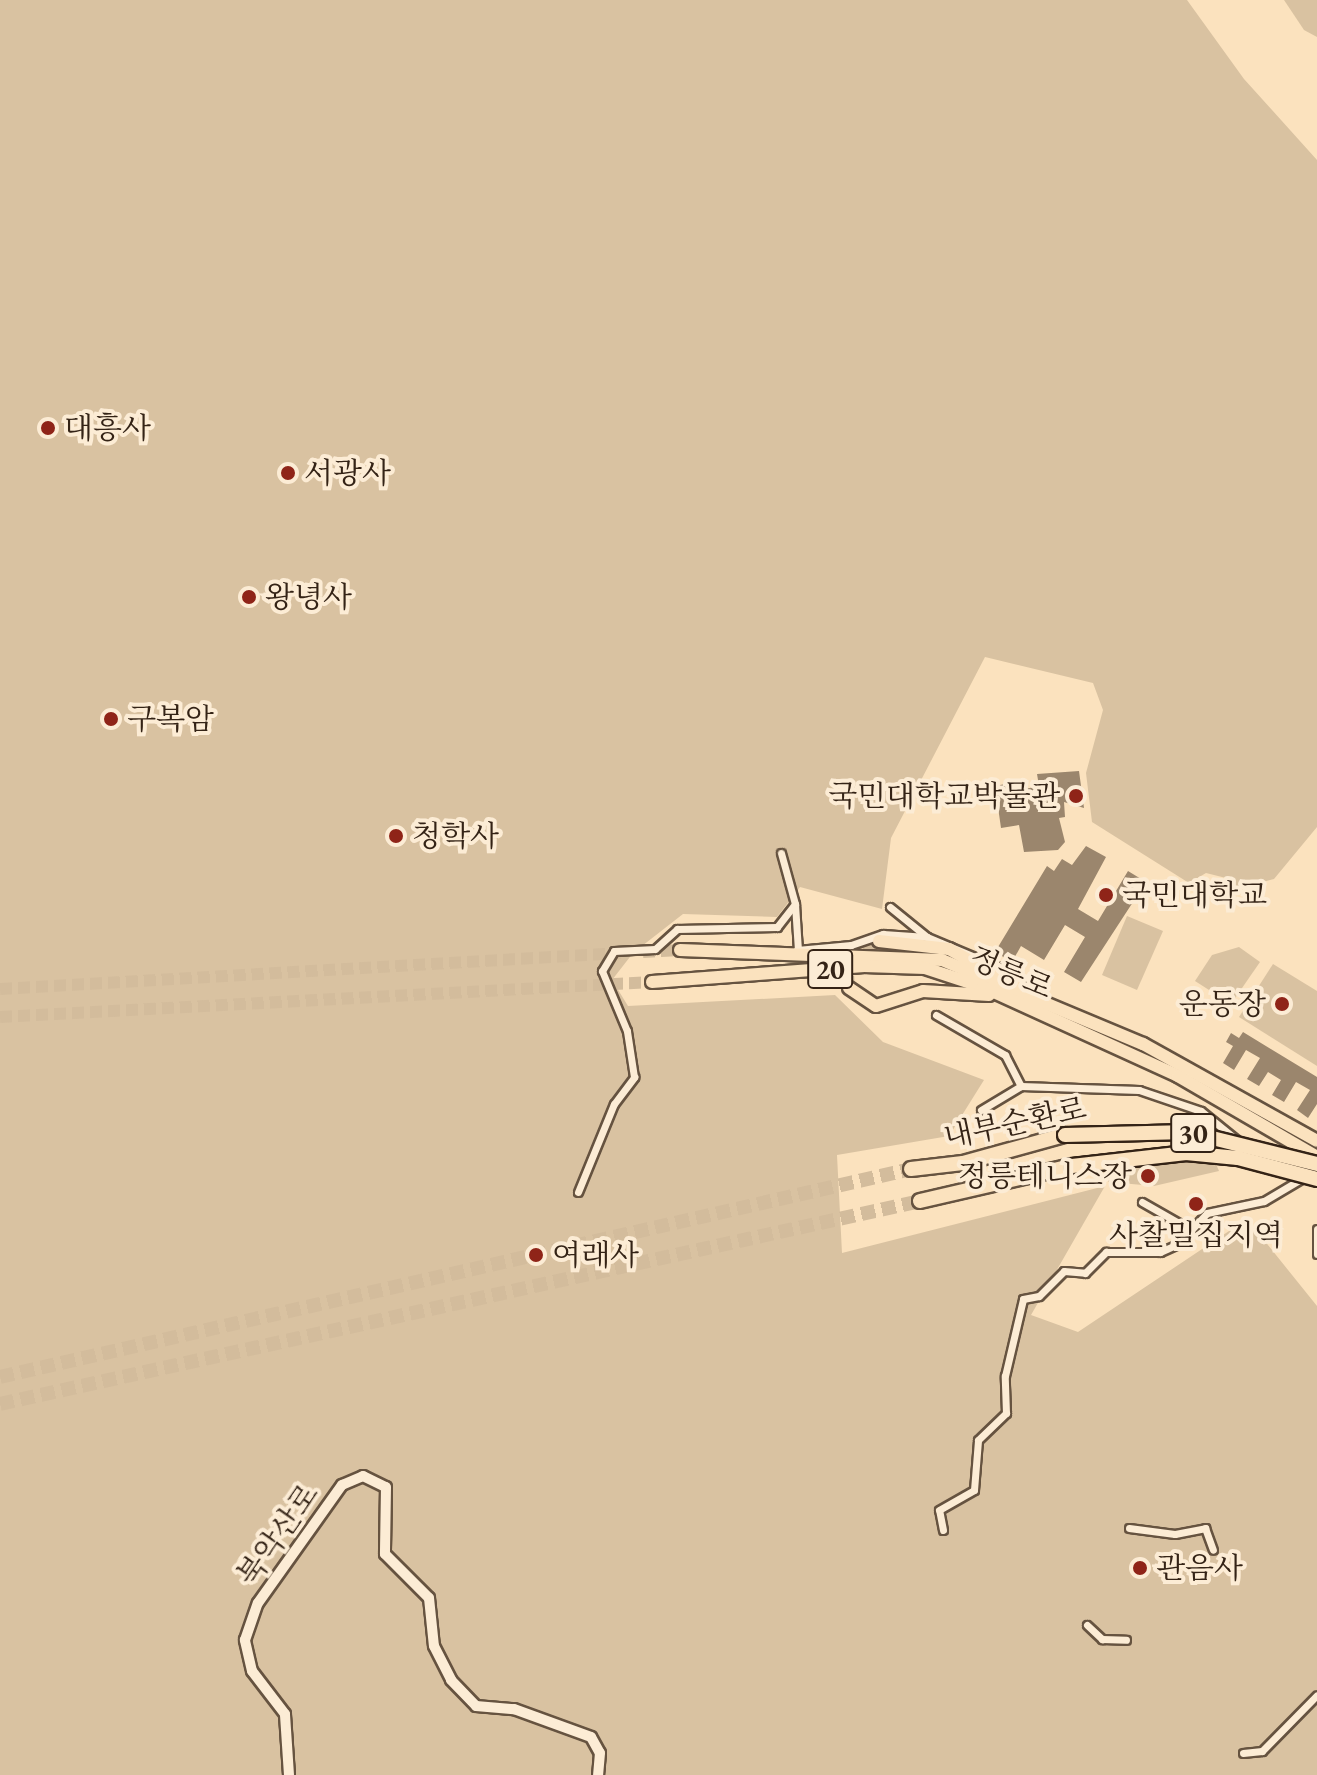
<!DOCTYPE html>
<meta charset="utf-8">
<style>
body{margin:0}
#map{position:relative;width:1317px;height:1775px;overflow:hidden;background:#fbe2be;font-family:"EB Garamond","Noto Serif KR",serif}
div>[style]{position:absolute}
.green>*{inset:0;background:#d9c2a1}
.building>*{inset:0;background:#9b866d}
.primary-tunnel>*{height:12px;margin-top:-6px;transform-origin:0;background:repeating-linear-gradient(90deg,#d3bc9c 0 12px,transparent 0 18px)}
.highway-tunnel>*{height:14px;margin-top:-7px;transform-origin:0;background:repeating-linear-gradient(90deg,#d3bc9c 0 14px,transparent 0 21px)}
.roads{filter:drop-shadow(2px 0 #665340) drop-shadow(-2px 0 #665340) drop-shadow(0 2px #665340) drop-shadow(0 -2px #665340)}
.street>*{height:7px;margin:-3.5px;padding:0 3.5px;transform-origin:3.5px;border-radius:3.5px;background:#fcecd5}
.secondary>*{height:10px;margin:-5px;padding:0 5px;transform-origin:5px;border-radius:5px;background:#fcecd5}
.primary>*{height:12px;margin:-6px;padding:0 6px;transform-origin:6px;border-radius:6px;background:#fbe2be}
.highway>*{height:14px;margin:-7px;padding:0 7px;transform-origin:7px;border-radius:7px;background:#fbe2be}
.bridges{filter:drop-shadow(2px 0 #342316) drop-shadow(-2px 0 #342316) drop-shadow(0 2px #342316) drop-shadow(0 -2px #342316)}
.highway-bridge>*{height:14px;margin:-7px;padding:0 7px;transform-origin:7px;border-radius:7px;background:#fbe2be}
.dots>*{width:22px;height:22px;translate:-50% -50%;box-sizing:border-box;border:4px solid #fcecd5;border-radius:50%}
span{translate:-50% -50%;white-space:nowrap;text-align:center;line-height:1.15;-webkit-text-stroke:8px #fcecd5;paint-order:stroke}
.shield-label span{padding:2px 6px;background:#fcecd5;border:2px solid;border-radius:6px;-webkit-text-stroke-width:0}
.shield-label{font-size:28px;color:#342316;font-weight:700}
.poi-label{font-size:30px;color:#342316}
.left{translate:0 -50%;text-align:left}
.right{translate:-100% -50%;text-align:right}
.street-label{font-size:30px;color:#342316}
</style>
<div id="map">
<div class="green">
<i style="clip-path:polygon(0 0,1187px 0,1244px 79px,1317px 160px,1317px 827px,1274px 879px,1229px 891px,1226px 878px,1206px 873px,1189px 883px,1092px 822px,1086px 773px,1103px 710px,1093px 683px,985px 657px,891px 838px,882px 909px,800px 887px,777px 917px,683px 914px,633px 953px,612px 980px,628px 1006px,835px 995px,883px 1042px,984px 1080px,949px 1136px,837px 1155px,842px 1253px,1105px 1186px,1031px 1315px,1078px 1332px,1247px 1219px,1317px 1306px,1317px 1775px,0 1775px)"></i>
<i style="clip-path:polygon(1284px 0,1317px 0,1317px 37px,1304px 30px)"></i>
<i style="clip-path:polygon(1127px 916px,1163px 931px,1137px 990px,1102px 975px)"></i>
<i style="clip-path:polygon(1239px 947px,1260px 962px,1231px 1004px,1195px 981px,1212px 955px)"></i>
<i style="clip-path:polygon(1273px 964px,1317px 991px,1317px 1066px,1239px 1017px)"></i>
<i style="clip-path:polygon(1182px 1160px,1216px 1164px,1219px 1171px,1154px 1186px,1109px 1182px,1097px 1171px)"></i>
</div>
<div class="building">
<i style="clip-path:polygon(1079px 771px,1084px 808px,1064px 802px,1065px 817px,1059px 818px,1065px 842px,1058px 850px,1024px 852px,1019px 825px,1001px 828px,995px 786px,1021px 781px,1025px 789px,1039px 786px,1037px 774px)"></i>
<i style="clip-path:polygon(1086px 846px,1106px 857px,1078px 909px,1098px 921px,1128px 871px,1146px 882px,1081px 982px,1064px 972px,1085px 937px,1065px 925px,1044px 960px,1021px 946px,1012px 962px,995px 952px,1047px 866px,1054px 871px,1062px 859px,1072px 865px)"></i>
<i style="clip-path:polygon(1243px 1032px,1317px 1077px,1317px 1104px,1308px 1118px,1297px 1110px,1310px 1090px,1296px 1082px,1284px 1102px,1272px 1095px,1281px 1080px,1268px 1072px,1259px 1086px,1247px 1079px,1260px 1058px,1246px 1050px,1234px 1070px,1223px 1063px,1233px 1046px,1226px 1042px,1231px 1033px,1239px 1038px)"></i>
</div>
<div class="primary-tunnel">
<i style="left:643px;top:952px;width:37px;rotate:-3deg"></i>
<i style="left:849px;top:988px;width:32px;rotate:-94deg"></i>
<i style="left:847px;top:956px;width:35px;rotate:-25deg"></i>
<i style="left:0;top:989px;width:622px;rotate:-3.32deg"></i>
<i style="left:0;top:1017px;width:653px;rotate:-3.07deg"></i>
</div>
<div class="highway-tunnel">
<i style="left:0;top:1377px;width:934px;rotate:-12.86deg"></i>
<i style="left:0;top:1404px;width:942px;rotate:-12.44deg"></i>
</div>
<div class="roads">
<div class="street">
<i style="left:781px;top:853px;width:53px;rotate:74.6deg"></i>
<i style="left:890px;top:907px;width:48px;rotate:39deg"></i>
<i style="left:797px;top:950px;width:54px;rotate:-5.3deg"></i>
<i style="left:851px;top:945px;width:34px;rotate:-19deg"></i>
<i style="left:883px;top:934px;width:44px;rotate:3.9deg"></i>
<i style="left:927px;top:937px;width:86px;rotate:22.7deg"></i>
<i style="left:1006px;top:970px;width:36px;rotate:44deg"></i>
<i style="left:936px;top:1015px;width:80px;rotate:30.1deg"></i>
<i style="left:1005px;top:1055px;width:35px;rotate:63deg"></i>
<i style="left:981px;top:1110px;width:47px;rotate:-31deg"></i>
<i style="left:1021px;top:1086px;width:118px;rotate:1.9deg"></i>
<i style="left:1139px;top:1090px;width:65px;rotate:18.7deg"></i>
<i style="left:1201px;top:1111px;width:46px;rotate:38.9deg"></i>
<i style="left:578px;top:1192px;width:95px;rotate:-67.8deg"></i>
<i style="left:614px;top:1104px;width:34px;rotate:-53deg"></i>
<i style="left:634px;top:1077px;width:47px;rotate:-98.7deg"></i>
<i style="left:627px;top:1031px;width:65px;rotate:-112.6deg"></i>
<i style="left:602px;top:971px;width:23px;rotate:-59deg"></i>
<i style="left:614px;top:951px;width:41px;rotate:-2.8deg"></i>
<i style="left:655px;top:949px;width:30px;rotate:-42deg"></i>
<i style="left:677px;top:929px;width:100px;rotate:-1.1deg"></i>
<i style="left:777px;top:927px;width:29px;rotate:-52deg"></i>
<i style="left:795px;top:904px;width:46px;rotate:86.3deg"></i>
<i style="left:1142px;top:1202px;width:56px;rotate:29.7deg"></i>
<i style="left:1317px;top:1229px;width:25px;rotate:90deg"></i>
<i style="left:1129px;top:1528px;width:46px;rotate:7.4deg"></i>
<i style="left:1175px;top:1534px;width:31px;rotate:-11deg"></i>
<i style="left:1205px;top:1528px;width:23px;rotate:70deg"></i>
<i style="left:943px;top:1530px;width:20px;rotate:-101deg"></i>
<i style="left:939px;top:1510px;width:40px;rotate:-29.7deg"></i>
<i style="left:974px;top:1490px;width:50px;rotate:-85.4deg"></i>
<i style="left:978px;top:1440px;width:39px;rotate:-44deg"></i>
<i style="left:1006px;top:1413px;width:37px;rotate:-92deg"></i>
<i style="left:1005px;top:1376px;width:79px;rotate:-76.8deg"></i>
<i style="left:1023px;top:1299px;width:16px;rotate:-11deg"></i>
<i style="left:1039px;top:1296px;width:35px;rotate:-45deg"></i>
<i style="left:1064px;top:1271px;width:21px;rotate:5deg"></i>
<i style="left:1085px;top:1273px;width:30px;rotate:-45deg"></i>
<i style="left:1106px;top:1252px;width:54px"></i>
<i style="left:1160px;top:1252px;width:20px;rotate:-24deg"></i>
<i style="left:1178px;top:1244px;width:42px;rotate:-46.9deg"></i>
<i style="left:1207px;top:1213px;width:58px;rotate:-11.9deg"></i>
<i style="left:1264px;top:1201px;width:49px;rotate:-30.8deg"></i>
<i style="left:1087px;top:1625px;width:21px;rotate:43deg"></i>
<i style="left:1102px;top:1639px;width:24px;rotate:2deg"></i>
<i style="left:1243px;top:1753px;width:19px;rotate:-6deg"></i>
<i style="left:1262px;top:1751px;width:78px;rotate:-45.5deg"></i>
</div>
<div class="secondary">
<i style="left:289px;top:1775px;width:61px;rotate:-93.8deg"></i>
<i style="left:285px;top:1714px;width:54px;rotate:-127.5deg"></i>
<i style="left:252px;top:1671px;width:32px;rotate:-103deg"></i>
<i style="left:245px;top:1640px;width:39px;rotate:-71deg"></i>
<i style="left:258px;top:1603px;width:145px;rotate:-54.6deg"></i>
<i style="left:342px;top:1485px;width:23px;rotate:-23deg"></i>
<i style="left:363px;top:1476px;width:25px;rotate:26deg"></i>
<i style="left:386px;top:1487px;width:67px;rotate:90.9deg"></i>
<i style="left:385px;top:1554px;width:62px;rotate:45deg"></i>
<i style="left:429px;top:1598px;width:48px;rotate:84.1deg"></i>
<i style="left:434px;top:1646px;width:38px;rotate:63deg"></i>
<i style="left:451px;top:1680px;width:36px;rotate:46deg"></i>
<i style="left:476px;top:1706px;width:38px;rotate:5deg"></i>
<i style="left:514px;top:1709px;width:82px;rotate:20deg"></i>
<i style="left:591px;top:1737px;width:18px;rotate:61deg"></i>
<i style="left:600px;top:1753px;width:22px;rotate:95deg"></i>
</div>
<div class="primary">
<i style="left:879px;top:941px;width:70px;rotate:6.5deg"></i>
<i style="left:949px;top:949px;width:76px;rotate:29.3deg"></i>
<i style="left:680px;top:950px;width:262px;rotate:2.2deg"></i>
<i style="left:942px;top:960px;width:218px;rotate:22.7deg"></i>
<i style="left:1143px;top:1044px;width:199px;rotate:29.1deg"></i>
<i style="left:652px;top:982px;width:213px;rotate:-4.3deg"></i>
<i style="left:864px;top:966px;width:61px;rotate:1.9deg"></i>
<i style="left:925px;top:968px;width:61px;rotate:18.1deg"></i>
<i style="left:983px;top:987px;width:214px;rotate:24.5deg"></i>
<i style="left:1178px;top:1076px;width:161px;rotate:30.2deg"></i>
<i style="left:849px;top:988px;width:32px;rotate:34deg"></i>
<i style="left:876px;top:1006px;width:49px;rotate:-17.7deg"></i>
<i style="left:923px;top:991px;width:66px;rotate:3.5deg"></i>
</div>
<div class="highway">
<i style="left:911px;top:1169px;width:52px;rotate:-6.6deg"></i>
<i style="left:963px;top:1163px;width:106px;rotate:-15.4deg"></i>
<i style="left:920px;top:1201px;width:156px;rotate:-13deg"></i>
</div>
</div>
<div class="bridges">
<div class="highway-bridge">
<i style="left:1065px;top:1135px;width:123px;rotate:-1.4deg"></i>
<i style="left:1188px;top:1132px;width:133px;rotate:13.9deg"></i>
<i style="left:1072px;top:1166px;width:115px;rotate:-6.5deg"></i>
<i style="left:1186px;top:1153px;width:52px;rotate:5.5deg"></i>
<i style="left:1238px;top:1158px;width:82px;rotate:14.9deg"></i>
</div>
</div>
<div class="dots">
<i style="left:48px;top:428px;background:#8f2418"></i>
<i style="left:288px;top:473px;background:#8f2418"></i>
<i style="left:249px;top:597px;background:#8f2418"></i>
<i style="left:111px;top:719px;background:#8f2418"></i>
<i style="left:1076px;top:796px;background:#8f2418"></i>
<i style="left:396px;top:836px;background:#8f2418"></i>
<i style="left:1106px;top:895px;background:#8f2418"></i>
<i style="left:1282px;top:1004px;background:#8f2418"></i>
<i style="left:1148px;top:1176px;background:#8f2418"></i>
<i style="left:1196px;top:1204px;background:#8f2418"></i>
<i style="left:536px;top:1255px;background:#8f2418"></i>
<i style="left:1140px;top:1568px;background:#8f2418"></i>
</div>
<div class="shield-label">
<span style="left:830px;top:969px">20</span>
<span style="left:1193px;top:1133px">30</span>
</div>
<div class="poi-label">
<span class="left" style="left:64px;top:428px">대흥사</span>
<span class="left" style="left:304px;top:473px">서광사</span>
<span class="left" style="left:265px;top:597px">왕녕사</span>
<span class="left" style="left:127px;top:719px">구복암</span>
<span class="right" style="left:1060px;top:796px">국민대학교박물관</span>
<span class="left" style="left:412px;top:836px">청학사</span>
<span class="left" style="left:1122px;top:895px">국민대학교</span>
<span class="right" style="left:1266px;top:1004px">운동장</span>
<span class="right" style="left:1132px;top:1176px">정릉테니스장</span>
<span style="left:1196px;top:1235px">사찰밀집지역</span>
<span class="left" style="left:552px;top:1255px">여래사</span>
<span class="left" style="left:1156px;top:1568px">관음사</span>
</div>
<div class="street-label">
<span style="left:1011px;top:973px;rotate:23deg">정릉로</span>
<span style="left:1015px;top:1123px;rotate:-12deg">내부순환로</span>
<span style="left:278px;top:1535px;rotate:-55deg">북악산로</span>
</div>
</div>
